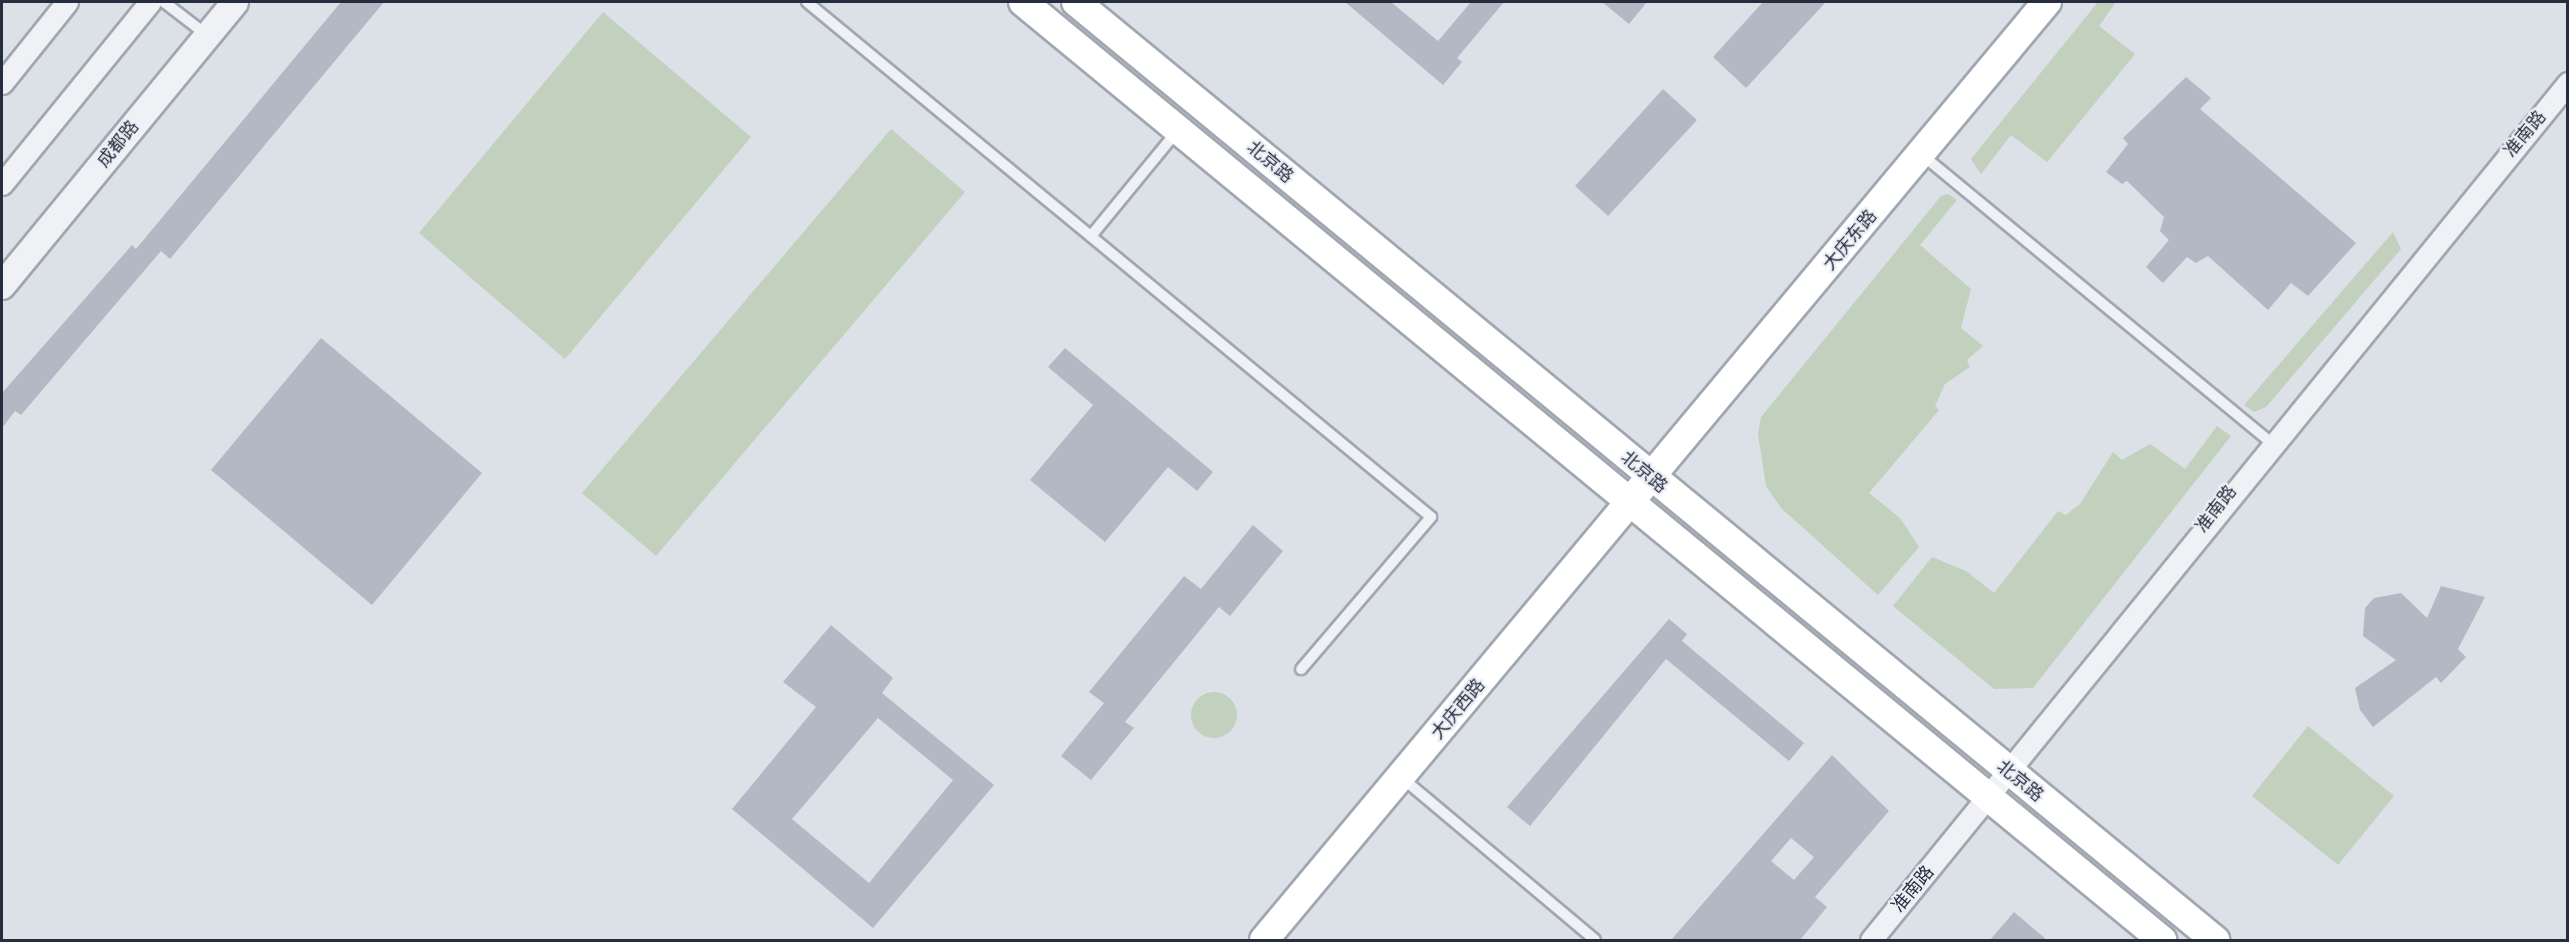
<!DOCTYPE html>
<meta charset="utf-8">
<style>
body{margin:0}
#map{position:relative;width:2569px;height:942px;overflow:hidden;background:#dce0e7;font-family:"DM Sans","Noto Sans SC",sans-serif}
div>[style]{position:absolute}
.green>*{inset:0;background:#c1d1bd}
.round{border-radius:50%}
.building>*{inset:0;background:#b3b9c4}
.roads{filter:drop-shadow(2px 0 #a1a7b1) drop-shadow(-2px 0 #a1a7b1) drop-shadow(0 2px #a1a7b1) drop-shadow(0 -2px #a1a7b1)}
.service>*{height:10px;margin:-5px;padding:0 5px;transform-origin:5px;border-radius:5px;background:#eff1f5}
.minor>*{height:21px;margin:-10.5px;padding:0 10.5px;transform-origin:10.5px;border-radius:10.5px;background:#eff1f5}
.tertiary>*{height:26px;margin:-13px;padding:0 13px;transform-origin:13px;border-radius:13px;background:#eff1f5}
.secondary>*{height:28px;margin:-14px;padding:0 14px;transform-origin:14px;border-radius:14px;background:#fff}
span{translate:-50% -50%;white-space:nowrap;text-align:center;line-height:1.15;-webkit-text-stroke:4.5px #eceff5;paint-order:stroke}
.street-label{font-size:18px;color:#252d3e}
.frame{position:absolute;inset:0;border:3px solid #252d3e;pointer-events:none}
</style>
<div id="map">
<div class="green">
<i style="clip-path:polygon(2098px 2px,2116px 2px,2099px 26px,2135px 54px,2047px 162px,2011px 135px,1981px 174px,1971px 159px)"></i>
<i style="clip-path:polygon(603px 12px,751px 137px,565px 359px,419px 233px)"></i>
<i style="clip-path:polygon(891px 129px,965px 192px,656px 556px,582px 493px)"></i>
<i style="clip-path:polygon(1948px 194px,1957px 200px,1920px 245px,1971px 289px,1961px 328px,1983px 346px,1967px 360px,1970px 367px,1945px 384px,1935px 406px,1939px 410px,1869px 493px,1900px 518px,1919px 547px,1878px 595px,1781px 508px,1766px 486px,1758px 434px,1761px 417px,1941px 196px)"></i>
<i style="clip-path:polygon(2393px 232px,2401px 249px,2266px 407px,2254px 412px,2244px 405px)"></i>
<i style="clip-path:polygon(2217px 426px,2231px 436px,2033px 688px,1994px 689px,1893px 606px,1932px 557px,1966px 571px,1994px 593px,2058px 511px,2066px 515px,2080px 504px,2113px 452px,2122px 460px,2150px 444px,2185px 469px)"></i>
<i class="round" style="left:1191px;top:692px;width:46px;height:46px"></i>
<i style="clip-path:polygon(2308px 726px,2394px 796px,2338px 865px,2252px 796px)"></i>
</div>
<div class="building">
<i style="clip-path:polygon(341px 2px,384px 2px,170px 259px,161px 251px,21px 415px,15px 411px,2px 428px,2px 393px,132px 245px,136px 249px)"></i>
<i style="clip-path:polygon(1345px 2px,1391px 2px,1438px 41px,1471px 2px,1504px 2px,1457px 58px,1462px 62px,1443px 85px)"></i>
<i style="clip-path:polygon(1602px 2px,1647px 2px,1629px 24px)"></i>
<i style="clip-path:polygon(1763px 2px,1826px 2px,1746px 88px,1713px 57px)"></i>
<i style="clip-path:polygon(2186px 77px,2211px 98px,2200px 109px,2356px 243px,2308px 296px,2291px 283px,2268px 310px,2208px 256px,2196px 263px,2187px 257px,2163px 283px,2146px 267px,2169px 240px,2160px 231px,2164px 217px,2127px 181px,2122px 184px,2106px 172px,2128px 144px,2123px 138px)"></i>
<i style="clip-path:polygon(1663px 89px,1697px 120px,1608px 216px,1575px 186px)"></i>
<i style="clip-path:polygon(321px 338px,482px 473px,372px 605px,211px 470px)"></i>
<i style="clip-path:polygon(1065px 348px,1213px 472px,1197px 491px,1168px 467px,1105px 542px,1030px 480px,1093px 405px,1048px 367px)"></i>
<i style="clip-path:polygon(1253px 525px,1283px 551px,1230px 616px,1219px 607px,1125px 722px,1134px 728px,1091px 780px,1061px 756px,1104px 703px,1089px 692px,1184px 576px,1201px 589px)"></i>
<i style="clip-path:polygon(2441px 586px,2485px 597px,2458px 649px,2466px 657px,2441px 683px,2436px 677px,2373px 727px,2360px 710px,2355px 688px,2396px 660px,2363px 636px,2365px 608px,2374px 598px,2401px 593px,2427px 618px)"></i>
<i style="clip-path:polygon(1669px 619px,1687px 634px,1682px 641px,1804px 743px,1789px 761px,1666px 659px,1530px 826px,1507px 807px)"></i>
<i style="clip-path:polygon(evenodd,831px 625px,893px 678px,882px 693px,994px 785px,873px 928px,732px 809px,816px 707px,783px 682px,831px 625px,878px 718px,953px 780px,869px 883px,792px 819px,878px 718px)"></i>
<i style="clip-path:polygon(evenodd,1832px 755px,1889px 811px,1815px 897px,1827px 907px,1800px 940px,1671px 940px,1832px 755px,1791px 838px,1814px 857px,1794px 880px,1771px 861px,1791px 838px)"></i>
<i style="clip-path:polygon(2014px 912px,2047px 940px,1990px 940px)"></i>
</div>
<div class="roads">
<div class="service">
<i style="left:164px;top:2px;width:54px;rotate:37.5deg"></i>
<i style="left:807px;top:2px;width:809px;rotate:39.53deg"></i>
<i style="left:1431px;top:517px;width:200px;rotate:130.5deg"></i>
<i style="left:1921px;top:154px;width:452px;rotate:39.5deg"></i>
<i style="left:1091px;top:236px;width:137px;rotate:-50.6deg"></i>
<i style="left:1401px;top:777px;width:253px;rotate:40deg"></i>
</div>
<div class="minor">
<i style="left:2px;top:83px;width:104px;rotate:-51.3deg"></i>
<i style="left:2px;top:184px;width:235px;rotate:-50.9deg"></i>
<i style="left:1871px;top:940px;width:1105px;rotate:-50.88deg"></i>
</div>
<div class="tertiary">
<i style="left:2px;top:286px;width:367px;rotate:-50.6deg"></i>
</div>
<div class="secondary">
<i style="left:1023px;top:2px;width:1476px;rotate:39.47deg"></i>
<i style="left:1076px;top:2px;width:1476px;rotate:39.47deg"></i>
<i style="left:1264px;top:940px;width:1222px;rotate:-50.15deg"></i>
</div>
</div>
<div class="street-label">
<span style="left:2525px;top:134px;rotate:-50deg">准南路</span>
<span style="left:118px;top:144px;rotate:-51deg">成都路</span>
<span style="left:1270px;top:162px;rotate:40deg">北京路</span>
<span style="left:1850px;top:240px;rotate:-50deg">大庆东路</span>
<span style="left:1644px;top:472px;rotate:40deg">北京路</span>
<span style="left:2216px;top:509px;rotate:-52deg">准南路</span>
<span style="left:1458px;top:709px;rotate:-50deg">大庆西路</span>
<span style="left:2020px;top:781px;rotate:39deg">北京路</span>
<span style="left:1913px;top:889px;rotate:-50deg">准南路</span>
</div>
<div class="frame"></div>
</div>
